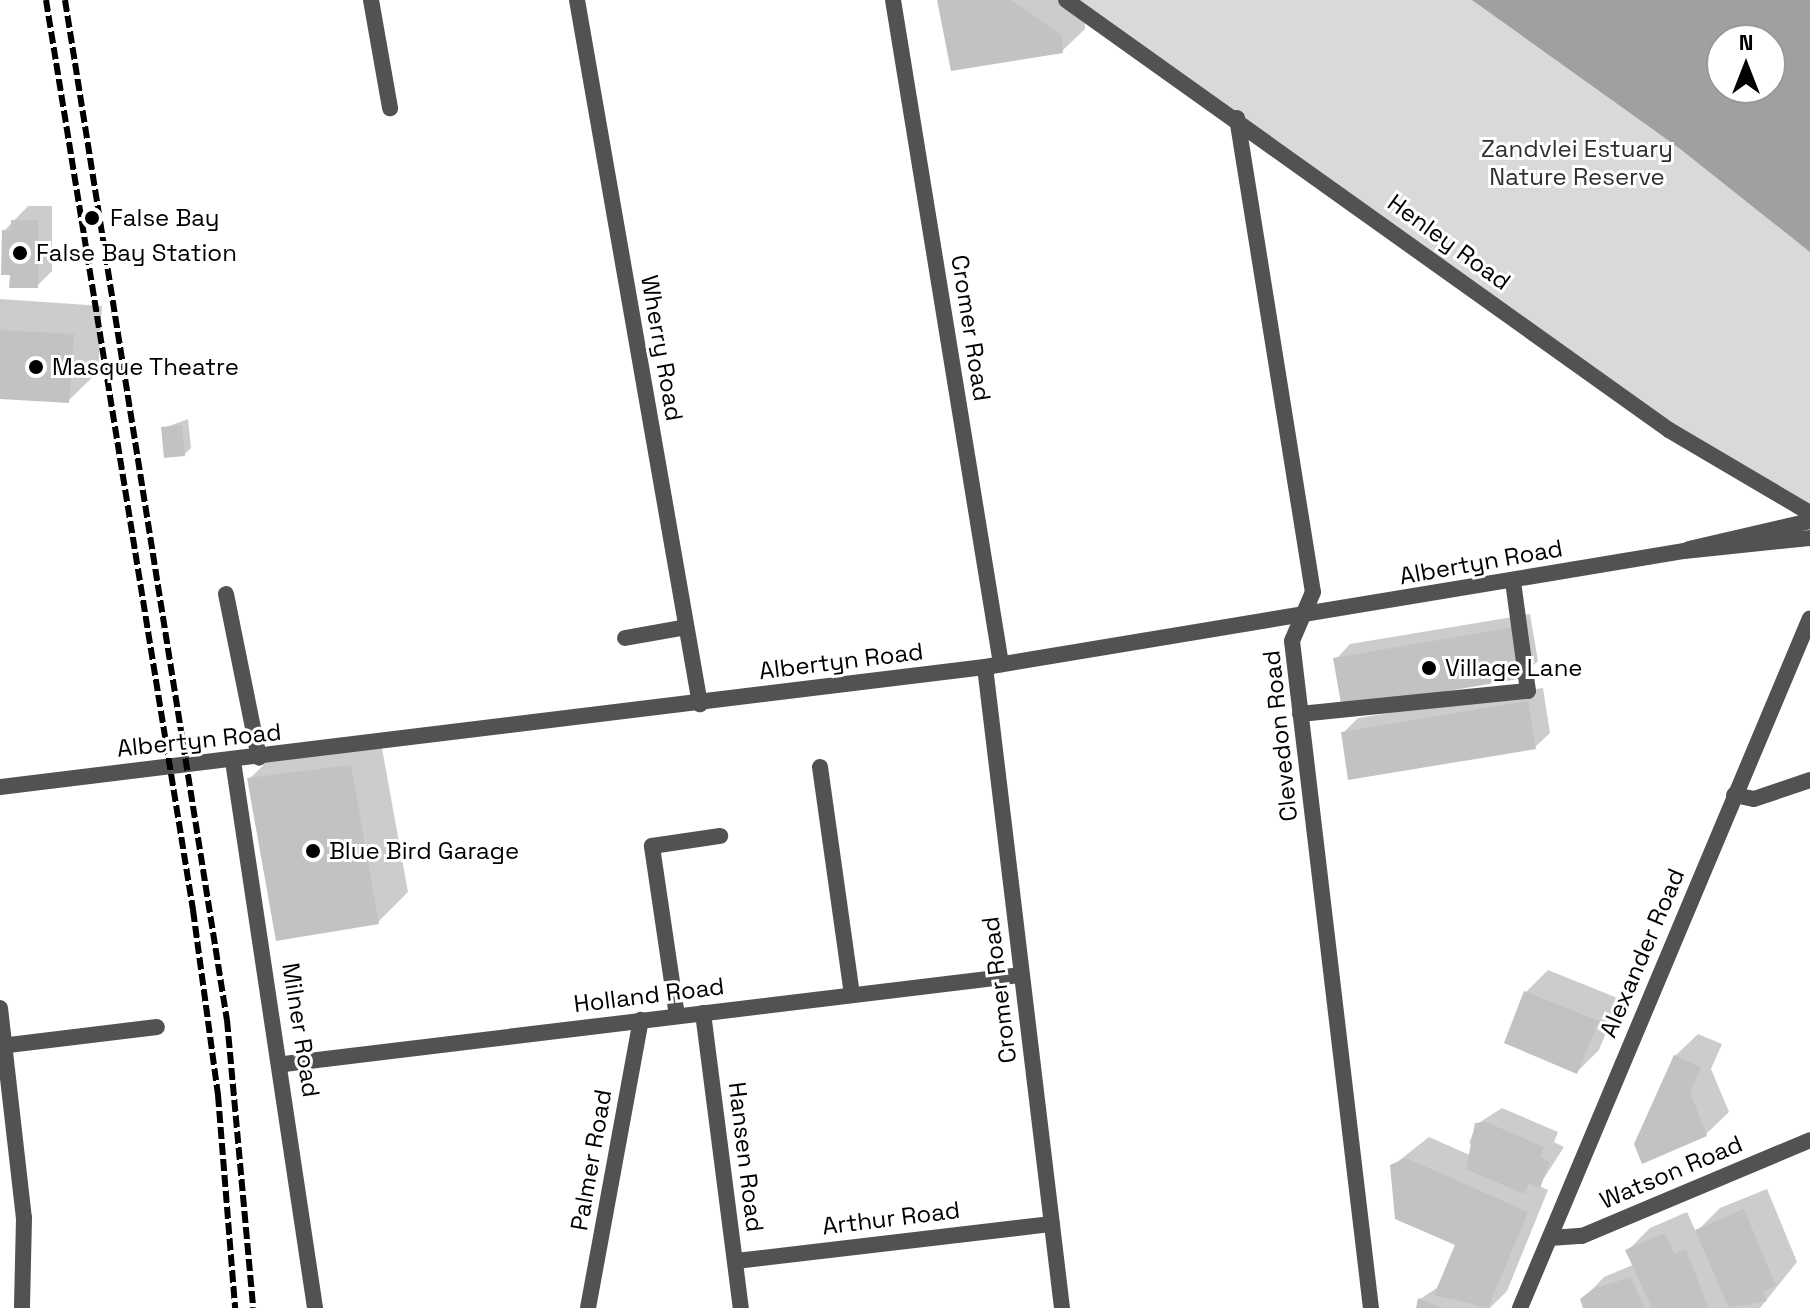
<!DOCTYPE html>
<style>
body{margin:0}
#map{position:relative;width:1810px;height:1308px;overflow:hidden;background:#fff;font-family:"Space Grotesk",sans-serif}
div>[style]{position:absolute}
.green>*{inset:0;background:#d9d9d9}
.water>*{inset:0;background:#a0a0a0}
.shadow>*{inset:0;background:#0003}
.building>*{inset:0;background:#c2c2c2}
.service>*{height:16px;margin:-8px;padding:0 8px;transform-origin:8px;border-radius:8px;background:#525252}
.minor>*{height:16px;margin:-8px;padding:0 8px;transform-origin:8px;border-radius:8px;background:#525252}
.rail>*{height:6px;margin-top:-3px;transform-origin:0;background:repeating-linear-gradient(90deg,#000 0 12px,transparent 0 16px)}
.dots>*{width:22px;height:22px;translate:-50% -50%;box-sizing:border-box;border:4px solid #fff;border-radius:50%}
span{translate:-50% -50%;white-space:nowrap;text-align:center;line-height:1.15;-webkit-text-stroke:6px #fff;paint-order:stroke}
.park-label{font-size:24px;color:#303030}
.poi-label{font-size:24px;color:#000}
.left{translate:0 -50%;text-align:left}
.street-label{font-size:24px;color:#000}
.north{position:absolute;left:1706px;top:24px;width:80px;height:80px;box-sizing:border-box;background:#fff;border:2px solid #999;border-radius:50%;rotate:0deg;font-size:22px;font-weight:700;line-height:32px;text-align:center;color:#000}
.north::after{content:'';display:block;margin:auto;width:28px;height:36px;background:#000;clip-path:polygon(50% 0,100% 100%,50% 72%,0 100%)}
</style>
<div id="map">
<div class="green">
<i style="clip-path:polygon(evenodd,1066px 0,1810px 0,1810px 513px,1762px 491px,1066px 0,1722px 40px,1770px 40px,1770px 88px,1722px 88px,1722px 40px)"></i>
</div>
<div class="water">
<i style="clip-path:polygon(evenodd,1472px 0,1810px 0,1810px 252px,1679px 148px,1472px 0,1722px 40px,1770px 40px,1770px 88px,1722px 88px,1722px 40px)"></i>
</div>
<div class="shadow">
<i style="clip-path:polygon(939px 0,1065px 0,1084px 13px,1085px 29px,1062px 51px)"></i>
<i style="clip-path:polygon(28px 206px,52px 206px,52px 271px,37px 286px,12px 273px,4px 231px)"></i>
<i style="clip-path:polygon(0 299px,102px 306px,98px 372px,68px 401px,0 397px)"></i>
<i style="clip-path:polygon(188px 419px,191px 448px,184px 455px,164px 428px)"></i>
<i style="clip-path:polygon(1530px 614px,1538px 661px,1523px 676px,1336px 659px,1350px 644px)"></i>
<i style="clip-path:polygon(1543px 688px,1550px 733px,1535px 747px,1343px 733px,1358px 718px)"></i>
<i style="clip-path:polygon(380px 737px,408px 892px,378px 922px,249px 779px,279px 750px)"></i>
<i style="clip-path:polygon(1548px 970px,1620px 999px,1599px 1050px,1577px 1072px,1526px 992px)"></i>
<i style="clip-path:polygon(1698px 1034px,1722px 1044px,1711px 1069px,1729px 1112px,1706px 1134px,1643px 1162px,1675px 1056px)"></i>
<i style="clip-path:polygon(1502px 1108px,1558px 1132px,1554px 1142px,1564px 1147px,1539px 1186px,1548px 1190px,1507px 1291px,1490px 1308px,1421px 1308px,1420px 1299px,1440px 1286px,1458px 1243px,1392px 1166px,1429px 1137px,1474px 1157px,1478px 1147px,1469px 1143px,1477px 1124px)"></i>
<i style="clip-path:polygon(1767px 1189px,1797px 1262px,1760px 1308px,1586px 1308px,1582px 1300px,1604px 1277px,1635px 1264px,1628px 1250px,1650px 1228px,1687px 1212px,1696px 1232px,1720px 1208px)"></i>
</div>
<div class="building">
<i style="clip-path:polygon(937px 0,1011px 0,1062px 35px,1063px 53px,951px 71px)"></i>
<i style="clip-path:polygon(11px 220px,38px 220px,38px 288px,9px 288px,10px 275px,1px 275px,2px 230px,11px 231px)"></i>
<i style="clip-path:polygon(0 330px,74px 334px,69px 403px,0 399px)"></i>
<i style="clip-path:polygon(182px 425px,185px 456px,164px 458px,161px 427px)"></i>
<i style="clip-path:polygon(1515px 627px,1524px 678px,1342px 709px,1333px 658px)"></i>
<i style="clip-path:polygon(1528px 701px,1536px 749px,1348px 780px,1341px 732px)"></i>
<i style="clip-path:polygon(351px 765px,379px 924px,276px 941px,247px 778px)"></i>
<i style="clip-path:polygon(1524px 991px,1599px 1021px,1577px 1074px,1504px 1043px)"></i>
<i style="clip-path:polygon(1674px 1055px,1701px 1067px,1690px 1092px,1707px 1136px,1642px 1164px,1634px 1144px)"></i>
<i style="clip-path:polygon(1486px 1122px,1544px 1147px,1540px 1157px,1550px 1162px,1540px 1188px,1529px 1183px,1524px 1194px,1466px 1169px,1475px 1123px)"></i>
<i style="clip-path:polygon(1406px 1158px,1528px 1212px,1488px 1308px,1434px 1295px,1455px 1245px,1395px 1219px,1390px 1165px)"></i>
<i style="clip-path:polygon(1744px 1209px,1776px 1286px,1763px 1292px,1767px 1301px,1729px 1308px,1695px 1230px)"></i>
<i style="clip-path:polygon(1665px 1233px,1674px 1254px,1686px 1249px,1708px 1308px,1652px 1308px,1625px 1250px)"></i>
<i style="clip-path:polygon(1631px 1277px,1644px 1308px,1583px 1308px,1580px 1299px,1593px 1289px)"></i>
<i style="clip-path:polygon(1418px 1298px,1442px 1308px,1416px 1308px)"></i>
</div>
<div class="service">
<i style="left:226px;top:594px;width:167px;rotate:78.6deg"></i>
<i style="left:625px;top:638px;width:62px;rotate:-10.2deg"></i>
<i style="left:1300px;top:714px;width:229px;rotate:-5.8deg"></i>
<i style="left:1528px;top:691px;width:111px;rotate:-97.8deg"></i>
<i style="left:820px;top:767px;width:230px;rotate:82deg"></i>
<i style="left:677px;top:1016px;width:172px;rotate:-98.4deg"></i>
<i style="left:652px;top:846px;width:69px;rotate:-8.4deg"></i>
</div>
<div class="minor">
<i style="left:371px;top:0;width:110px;rotate:80deg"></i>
<i style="left:577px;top:0;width:715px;rotate:80.09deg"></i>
<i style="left:893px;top:0;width:673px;rotate:80.76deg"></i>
<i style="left:1066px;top:0;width:741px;rotate:35.49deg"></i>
<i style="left:1669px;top:430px;width:164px;rotate:30.5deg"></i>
<i style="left:1237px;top:118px;width:480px;rotate:80.9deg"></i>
<i style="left:1313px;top:592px;width:53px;rotate:113.2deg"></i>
<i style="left:1292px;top:641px;width:672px;rotate:83.25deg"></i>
<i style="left:1689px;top:549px;width:124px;rotate:-13deg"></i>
<i style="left:985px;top:667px;width:646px;rotate:83.15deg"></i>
<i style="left:233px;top:761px;width:553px;rotate:81.47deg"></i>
<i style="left:0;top:787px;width:992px;rotate:-6.95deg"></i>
<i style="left:985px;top:667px;width:709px;rotate:-9.42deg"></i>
<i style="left:1684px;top:551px;width:127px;rotate:-5.9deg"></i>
<i style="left:1734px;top:795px;width:20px;rotate:11deg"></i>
<i style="left:1754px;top:799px;width:59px;rotate:-18.7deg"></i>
<i style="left:0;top:1008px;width:211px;rotate:83.5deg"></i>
<i style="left:24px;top:1218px;width:90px;rotate:91.3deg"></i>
<i style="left:703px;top:1013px;width:297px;rotate:82.7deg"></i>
<i style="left:0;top:1046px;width:158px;rotate:-6.9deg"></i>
<i style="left:284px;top:1064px;width:742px;rotate:-6.89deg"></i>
<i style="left:1550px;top:1238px;width:32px;rotate:-4deg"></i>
<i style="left:1582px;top:1236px;width:247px;rotate:-22.8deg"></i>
<i style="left:736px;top:1261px;width:318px;rotate:-6.7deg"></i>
<i style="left:588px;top:1308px;width:293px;rotate:-79.6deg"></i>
<i style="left:1520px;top:1308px;width:748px;rotate:-67.2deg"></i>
</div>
<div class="rail">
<i style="left:46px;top:0;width:922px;rotate:80.82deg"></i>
<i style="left:193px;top:910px;width:187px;rotate:82.3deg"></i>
<i style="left:218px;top:1095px;width:214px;rotate:85.4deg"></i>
<i style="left:65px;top:0;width:1033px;rotate:80.98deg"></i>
<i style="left:227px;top:1020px;width:289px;rotate:84.8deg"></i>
</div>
<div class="dots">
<i style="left:92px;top:218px;background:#000"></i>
<i style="left:20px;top:253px;background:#000"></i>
<i style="left:36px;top:367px;background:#000"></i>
<i style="left:1429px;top:668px;background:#000"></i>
<i style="left:313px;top:851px;background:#000"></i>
</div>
<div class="park-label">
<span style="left:1577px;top:163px">Zandvlei Estuary<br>Nature Reserve</span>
</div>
<div class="poi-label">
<span class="left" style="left:110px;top:218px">False Bay</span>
<span class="left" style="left:36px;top:253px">False Bay Station</span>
<span class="left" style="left:52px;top:367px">Masque Theatre</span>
<span class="left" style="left:1445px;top:668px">Village Lane</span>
<span class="left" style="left:329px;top:851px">Blue Bird Garage</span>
</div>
<div class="street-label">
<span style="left:1449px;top:242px;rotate:36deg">Henley Road</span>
<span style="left:971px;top:328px;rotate:81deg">Cromer Road</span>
<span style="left:662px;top:348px;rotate:80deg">Wherry Road</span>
<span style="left:1481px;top:562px;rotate:-10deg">Albertyn Road</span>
<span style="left:841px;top:661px;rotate:-7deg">Albertyn Road</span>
<span style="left:1280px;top:736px;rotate:-96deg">Clevedon Road</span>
<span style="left:199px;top:740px;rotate:-6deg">Albertyn Road</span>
<span style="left:1642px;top:953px;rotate:-67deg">Alexander Road</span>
<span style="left:999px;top:990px;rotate:-97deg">Cromer Road</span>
<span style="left:649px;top:995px;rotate:-7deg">Holland Road</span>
<span style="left:301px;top:1030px;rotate:81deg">Milner Road</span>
<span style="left:746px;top:1157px;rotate:83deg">Hansen Road</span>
<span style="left:591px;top:1160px;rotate:-80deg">Palmer Road</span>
<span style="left:1671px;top:1172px;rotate:-23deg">Watson Road</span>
<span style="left:891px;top:1218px;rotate:-7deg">Arthur Road</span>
</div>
<div class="north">N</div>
</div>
